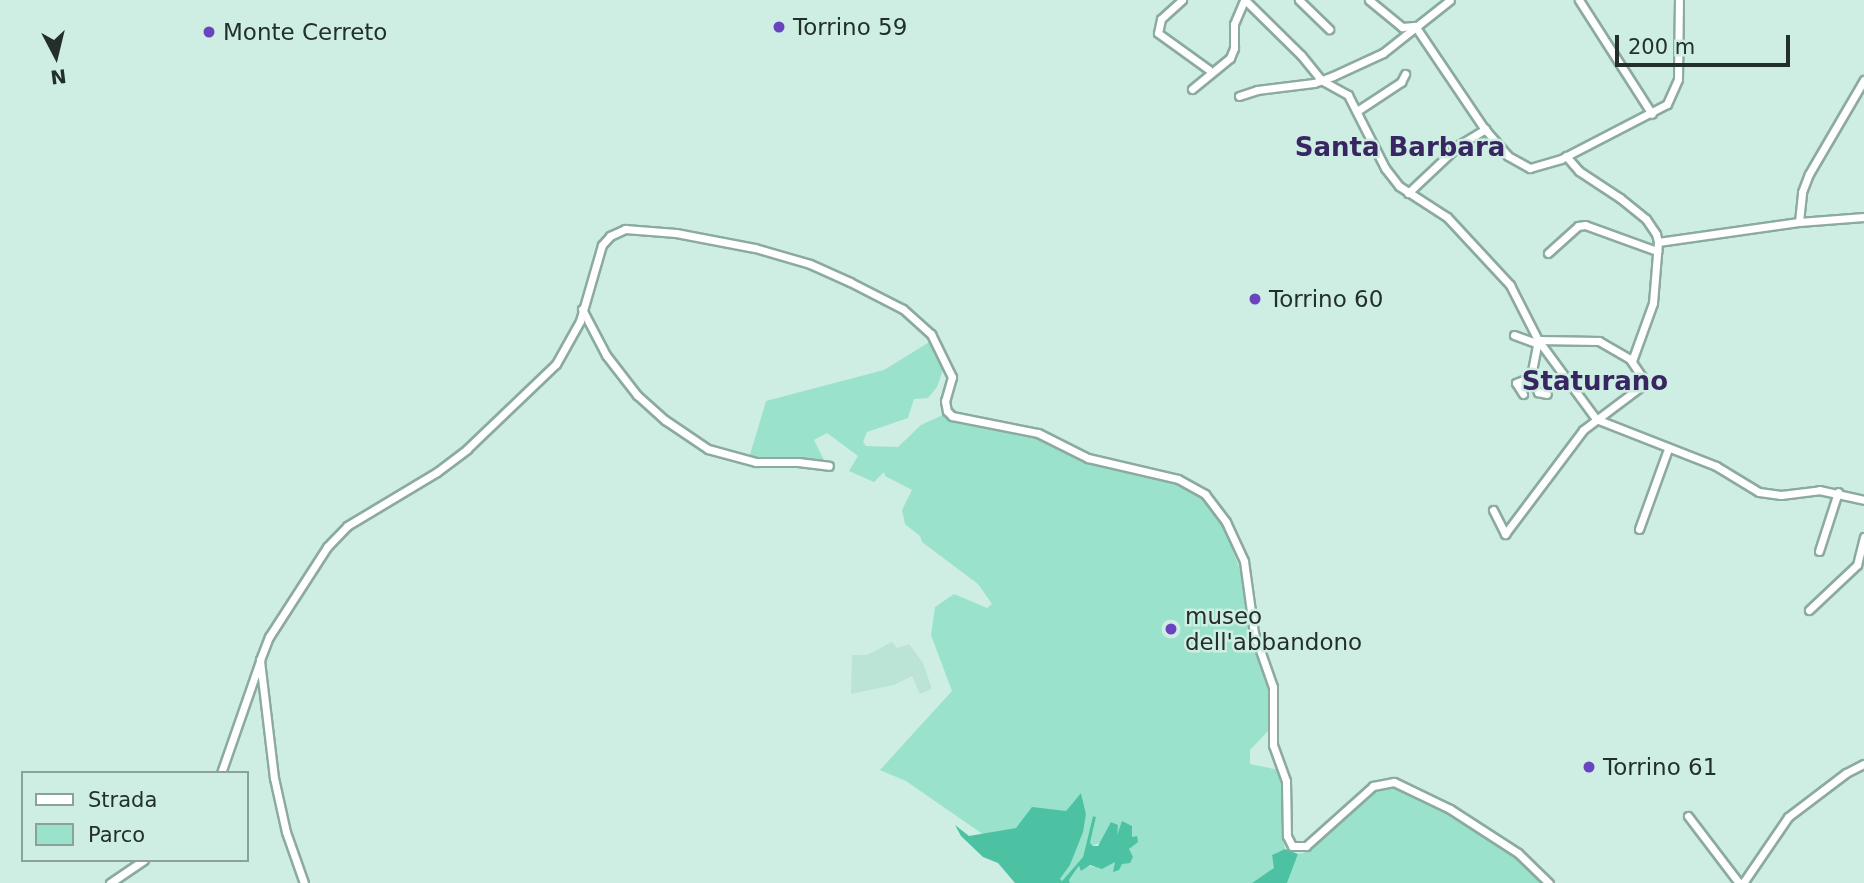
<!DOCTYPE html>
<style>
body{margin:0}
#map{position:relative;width:1864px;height:883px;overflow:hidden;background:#ceeee3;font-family:"DejaVu Sans",sans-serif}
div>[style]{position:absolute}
.built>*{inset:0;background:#bce4d6}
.green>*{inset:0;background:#9ae2cb}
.forest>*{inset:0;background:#4dc2a2}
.roads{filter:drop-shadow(2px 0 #8caa9f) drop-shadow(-2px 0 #8caa9f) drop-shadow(0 2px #8caa9f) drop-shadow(0 -2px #8caa9f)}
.minor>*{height:7px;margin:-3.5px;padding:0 3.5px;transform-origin:3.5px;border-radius:3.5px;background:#fff}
.dots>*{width:19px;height:19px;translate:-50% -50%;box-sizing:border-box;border:4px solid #ceeee3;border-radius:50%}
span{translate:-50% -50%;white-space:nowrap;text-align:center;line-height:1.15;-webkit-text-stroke:5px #ceeee3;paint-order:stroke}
.poi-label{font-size:23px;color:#232f2b}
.left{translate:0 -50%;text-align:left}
.quarter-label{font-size:26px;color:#372661;font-weight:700}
.legend{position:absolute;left:21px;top:771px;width:228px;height:91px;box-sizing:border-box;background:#ceeee3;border:2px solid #8aa299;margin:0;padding:9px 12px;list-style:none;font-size:21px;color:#232f2b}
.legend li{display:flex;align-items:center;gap:14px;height:35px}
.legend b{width:35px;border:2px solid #8aa299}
.north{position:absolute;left:21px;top:21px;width:70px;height:70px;-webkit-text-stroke:5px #ceeee3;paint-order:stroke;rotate:173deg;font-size:19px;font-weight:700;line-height:28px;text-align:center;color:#232f2b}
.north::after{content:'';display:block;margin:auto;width:24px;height:32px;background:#232f2b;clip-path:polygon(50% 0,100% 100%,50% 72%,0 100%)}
.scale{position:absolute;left:1615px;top:35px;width:175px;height:32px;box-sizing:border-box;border:4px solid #232f2b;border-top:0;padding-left:9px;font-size:21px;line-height:24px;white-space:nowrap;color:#232f2b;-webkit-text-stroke:5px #ceeee3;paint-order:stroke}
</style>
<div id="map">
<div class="built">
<i style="clip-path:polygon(892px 642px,897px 648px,909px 644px,923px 663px,932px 689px,920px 694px,912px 676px,894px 685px,851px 694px,852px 655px,867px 655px)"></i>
</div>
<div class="green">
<i style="clip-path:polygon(931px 341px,945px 364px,937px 387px,928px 398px,914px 399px,908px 418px,867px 432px,863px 442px,866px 446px,898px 447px,921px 425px,945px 414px,953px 422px,1019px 432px,1047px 441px,1100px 467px,1187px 486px,1200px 495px,1221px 521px,1243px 577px,1251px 641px,1269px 691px,1268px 731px,1250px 750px,1250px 764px,1279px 770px,1283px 785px,1281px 828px,1285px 849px,1272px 855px,1275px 868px,1252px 883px,1070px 883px,1069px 880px,1080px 866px,1103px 867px,1115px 862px,1114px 871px,1133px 843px,1123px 821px,1119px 835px,1092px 846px,1090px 843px,1096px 817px,1093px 816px,1083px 857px,1062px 881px,1060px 879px,1070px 865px,1086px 814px,1081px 793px,1066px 811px,1016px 828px,984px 835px,906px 781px,880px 770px,952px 691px,931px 635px,935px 607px,954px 594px,987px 608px,992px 604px,978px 584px,922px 542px,920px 536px,905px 524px,902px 510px,912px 490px,885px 476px,884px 472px,874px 482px,849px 471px,858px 456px,827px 433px,814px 440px,826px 464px,778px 457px,774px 460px,749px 458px,766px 401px,884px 370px)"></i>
<i style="clip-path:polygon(1384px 787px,1411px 792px,1476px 829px,1528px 866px,1544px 883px,1287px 883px,1298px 854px,1304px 853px,1374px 792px)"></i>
</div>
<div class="forest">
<i style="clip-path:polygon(1081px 793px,1086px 814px,1083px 832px,1070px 865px,1060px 879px,1062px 881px,1083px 857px,1093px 816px,1096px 817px,1090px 843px,1093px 846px,1098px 846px,1111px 822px,1118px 825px,1117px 835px,1122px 821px,1132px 826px,1132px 837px,1137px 836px,1138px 842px,1129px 849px,1133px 857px,1130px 863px,1122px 864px,1119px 870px,1113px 872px,1115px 862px,1102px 869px,1090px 865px,1081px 871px,1079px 866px,1069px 880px,1070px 883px,1015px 883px,998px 863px,983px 857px,961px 836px,955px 825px,969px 836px,1016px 828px,1032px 807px,1066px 811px)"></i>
<i style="clip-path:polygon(1285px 849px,1298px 854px,1287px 883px,1252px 883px,1274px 868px,1272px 855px)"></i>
</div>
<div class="roads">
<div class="minor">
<i style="left:1182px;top:0;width:28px;rotate:138deg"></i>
<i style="left:1161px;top:19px;width:14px;rotate:102deg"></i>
<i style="left:1158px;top:33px;width:62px;rotate:35.8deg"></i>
<i style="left:1245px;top:0;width:78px;rotate:44.5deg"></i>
<i style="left:1301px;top:55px;width:32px;rotate:51deg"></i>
<i style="left:1299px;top:0;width:42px;rotate:44deg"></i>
<i style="left:1369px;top:0;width:43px;rotate:39.3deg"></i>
<i style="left:1402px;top:27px;width:12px;rotate:-5deg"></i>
<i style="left:1579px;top:0;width:135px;rotate:57.4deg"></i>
<i style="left:1415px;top:26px;width:122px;rotate:56deg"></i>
<i style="left:1483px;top:127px;width:38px;rotate:49deg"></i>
<i style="left:1508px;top:156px;width:25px;rotate:29deg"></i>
<i style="left:1530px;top:168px;width:32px;rotate:-16deg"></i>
<i style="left:1561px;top:159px;width:119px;rotate:-27.4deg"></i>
<i style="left:1667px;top:104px;width:27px;rotate:-66deg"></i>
<i style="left:1678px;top:79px;width:79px;rotate:-89.3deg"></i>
<i style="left:1321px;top:80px;width:31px;rotate:29deg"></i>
<i style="left:1348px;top:95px;width:82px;rotate:63.1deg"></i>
<i style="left:1385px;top:168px;width:23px;rotate:52deg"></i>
<i style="left:1399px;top:186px;width:57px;rotate:32.9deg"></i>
<i style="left:1447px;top:217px;width:93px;rotate:47.2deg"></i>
<i style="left:1510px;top:285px;width:62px;rotate:63deg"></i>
<i style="left:1538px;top:340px;width:98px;rotate:53.7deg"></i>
<i style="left:1596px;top:419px;width:129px;rotate:21.4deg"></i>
<i style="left:1716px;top:466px;width:50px;rotate:31.2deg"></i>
<i style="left:1759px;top:492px;width:22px;rotate:8deg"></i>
<i style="left:1781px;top:495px;width:38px;rotate:-7deg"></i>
<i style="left:1819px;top:490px;width:46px;rotate:12.5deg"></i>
<i style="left:1192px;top:89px;width:49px;rotate:-39.2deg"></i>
<i style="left:1230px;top:58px;width:11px;rotate:-68deg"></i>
<i style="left:1234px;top:48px;width:24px;rotate:-90deg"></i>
<i style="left:1234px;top:24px;width:26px;rotate:-67deg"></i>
<i style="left:1239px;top:96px;width:19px;rotate:-18deg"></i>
<i style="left:1257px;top:90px;width:57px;rotate:-7deg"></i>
<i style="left:1314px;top:83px;width:20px;rotate:-20deg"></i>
<i style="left:1333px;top:76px;width:55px;rotate:-24.7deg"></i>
<i style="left:1383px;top:53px;width:85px;rotate:-38.3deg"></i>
<i style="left:1357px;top:111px;width:53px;rotate:-33.4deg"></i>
<i style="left:1401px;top:82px;width:9px;rotate:-63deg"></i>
<i style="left:1566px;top:156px;width:20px;rotate:49deg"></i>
<i style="left:1579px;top:171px;width:49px;rotate:33.4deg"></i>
<i style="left:1620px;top:198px;width:33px;rotate:39deg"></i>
<i style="left:1646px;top:219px;width:18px;rotate:56deg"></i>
<i style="left:1656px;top:234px;width:8px;rotate:76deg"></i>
<i style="left:1658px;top:242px;width:61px;rotate:94.7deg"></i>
<i style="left:1653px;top:303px;width:62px;rotate:109.9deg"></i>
<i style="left:1408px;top:193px;width:70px;rotate:-43.3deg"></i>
<i style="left:1459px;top:145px;width:31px;rotate:-31deg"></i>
<i style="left:1799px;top:222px;width:65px;rotate:-4.4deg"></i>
<i style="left:1658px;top:242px;width:142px;rotate:-8.1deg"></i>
<i style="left:1799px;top:222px;width:30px;rotate:-84deg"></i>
<i style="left:1802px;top:192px;width:19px;rotate:-69deg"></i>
<i style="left:1809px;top:174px;width:109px;rotate:-59.7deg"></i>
<i style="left:1548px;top:253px;width:40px;rotate:-42deg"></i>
<i style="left:1578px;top:226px;width:7px;rotate:-8deg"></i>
<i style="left:1585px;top:225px;width:77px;rotate:19.9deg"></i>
<i style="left:582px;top:309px;width:52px;rotate:62.4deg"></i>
<i style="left:606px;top:355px;width:51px;rotate:52.2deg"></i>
<i style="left:637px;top:395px;width:38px;rotate:42deg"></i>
<i style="left:665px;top:420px;width:52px;rotate:34deg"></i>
<i style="left:708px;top:449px;width:50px;rotate:15.2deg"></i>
<i style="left:756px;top:462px;width:42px"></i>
<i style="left:798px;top:462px;width:31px;rotate:7deg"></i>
<i style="left:1514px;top:335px;width:23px;rotate:20deg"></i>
<i style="left:1523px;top:394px;width:13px;rotate:-122deg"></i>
<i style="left:1516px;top:383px;width:16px;rotate:-22deg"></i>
<i style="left:1493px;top:510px;width:27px;rotate:63deg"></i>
<i style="left:1505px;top:534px;width:130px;rotate:-53.1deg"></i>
<i style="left:1583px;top:430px;width:75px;rotate:-36.9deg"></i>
<i style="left:1643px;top:385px;width:8px;rotate:-97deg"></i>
<i style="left:1642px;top:377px;width:22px;rotate:-124deg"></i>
<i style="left:1630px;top:359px;width:36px;rotate:-150deg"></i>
<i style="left:1599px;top:341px;width:61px;rotate:-179.1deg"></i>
<i style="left:1538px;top:340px;width:38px;rotate:101deg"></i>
<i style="left:1531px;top:377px;width:17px;rotate:65deg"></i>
<i style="left:1538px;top:392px;width:9px;rotate:13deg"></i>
<i style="left:1639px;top:529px;width:85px;rotate:-70.1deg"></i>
<i style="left:1819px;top:551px;width:62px;rotate:-72.1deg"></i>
<i style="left:1809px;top:610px;width:66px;rotate:-43.2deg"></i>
<i style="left:1857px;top:565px;width:29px;rotate:-76deg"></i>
<i style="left:221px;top:773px;width:119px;rotate:-70.8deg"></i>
<i style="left:1688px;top:816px;width:84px;rotate:52.7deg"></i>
<i style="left:110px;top:883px;width:41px;rotate:-34.1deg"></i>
<i style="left:304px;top:883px;width:54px;rotate:-109.4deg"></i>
<i style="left:286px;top:832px;width:55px;rotate:-102.5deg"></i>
<i style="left:274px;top:778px;width:119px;rotate:-96.8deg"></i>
<i style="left:260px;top:660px;width:25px;rotate:-69deg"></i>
<i style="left:269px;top:637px;width:107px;rotate:-57.2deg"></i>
<i style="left:327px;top:547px;width:29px;rotate:-46deg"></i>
<i style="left:347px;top:526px;width:105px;rotate:-31deg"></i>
<i style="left:437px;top:472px;width:38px;rotate:-37deg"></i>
<i style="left:467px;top:449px;width:123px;rotate:-43.7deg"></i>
<i style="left:556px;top:364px;width:49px;rotate:-60.8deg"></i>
<i style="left:580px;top:321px;width:79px;rotate:-73.9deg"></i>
<i style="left:602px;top:245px;width:12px;rotate:-48deg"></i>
<i style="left:610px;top:236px;width:17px;rotate:-25deg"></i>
<i style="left:625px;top:229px;width:51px;rotate:4.5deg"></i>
<i style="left:676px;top:233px;width:80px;rotate:10.8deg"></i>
<i style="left:755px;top:248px;width:57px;rotate:16.2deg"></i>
<i style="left:810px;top:264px;width:44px;rotate:24.2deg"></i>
<i style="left:850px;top:282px;width:59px;rotate:27deg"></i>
<i style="left:903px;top:309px;width:38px;rotate:42deg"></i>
<i style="left:931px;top:334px;width:48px;rotate:64deg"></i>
<i style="left:952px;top:377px;width:25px;rotate:106deg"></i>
<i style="left:945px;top:401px;width:10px;rotate:79deg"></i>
<i style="left:947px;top:411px;width:7px;rotate:45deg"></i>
<i style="left:952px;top:416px;width:88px;rotate:11.2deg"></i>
<i style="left:1038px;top:433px;width:56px;rotate:26.6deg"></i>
<i style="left:1088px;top:458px;width:92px;rotate:13.1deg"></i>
<i style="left:1178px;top:479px;width:31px;rotate:29deg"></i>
<i style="left:1205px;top:494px;width:35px;rotate:53deg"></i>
<i style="left:1226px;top:522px;width:43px;rotate:65.2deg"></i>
<i style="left:1244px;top:561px;width:73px;rotate:82.1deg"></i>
<i style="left:1254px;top:633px;width:57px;rotate:70.6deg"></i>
<i style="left:1273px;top:687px;width:58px;rotate:90deg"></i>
<i style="left:1273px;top:745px;width:38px;rotate:70deg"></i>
<i style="left:1286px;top:781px;width:55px;rotate:89deg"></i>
<i style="left:1287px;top:836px;width:11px;rotate:63deg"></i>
<i style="left:1292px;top:846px;width:14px"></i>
<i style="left:1306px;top:846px;width:90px;rotate:-41.8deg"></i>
<i style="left:1373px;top:786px;width:21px;rotate:-11deg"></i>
<i style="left:1394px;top:782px;width:62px;rotate:25.7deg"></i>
<i style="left:1450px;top:809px;width:81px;rotate:32.9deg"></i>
<i style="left:1518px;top:853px;width:43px;rotate:44.1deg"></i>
<i style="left:1743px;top:883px;width:80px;rotate:-55.7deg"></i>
<i style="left:1788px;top:817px;width:73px;rotate:-37.2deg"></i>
<i style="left:1846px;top:773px;width:20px;rotate:-27deg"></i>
</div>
</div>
<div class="dots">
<i style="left:779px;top:27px;background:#6a44bd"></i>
<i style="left:209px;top:32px;background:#6a44bd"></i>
<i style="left:1255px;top:299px;background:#6a44bd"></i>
<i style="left:1171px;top:629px;background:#6a44bd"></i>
<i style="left:1589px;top:767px;background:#6a44bd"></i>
</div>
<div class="poi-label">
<span class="left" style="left:793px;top:27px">Torrino 59</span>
<span class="left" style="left:223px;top:32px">Monte Cerreto</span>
<span class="left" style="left:1269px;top:299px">Torrino 60</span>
<span class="left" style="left:1185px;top:629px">museo<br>dell'abbandono</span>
<span class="left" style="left:1603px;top:767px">Torrino 61</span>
</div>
<div class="quarter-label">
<span style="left:1400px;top:148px">Santa Barbara</span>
<span style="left:1595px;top:382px">Staturano</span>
</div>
<ul class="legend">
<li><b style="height:9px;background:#fff"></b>Strada</li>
<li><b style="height:19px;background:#9ae2cb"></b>Parco</li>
</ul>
<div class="north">N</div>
<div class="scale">200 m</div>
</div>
